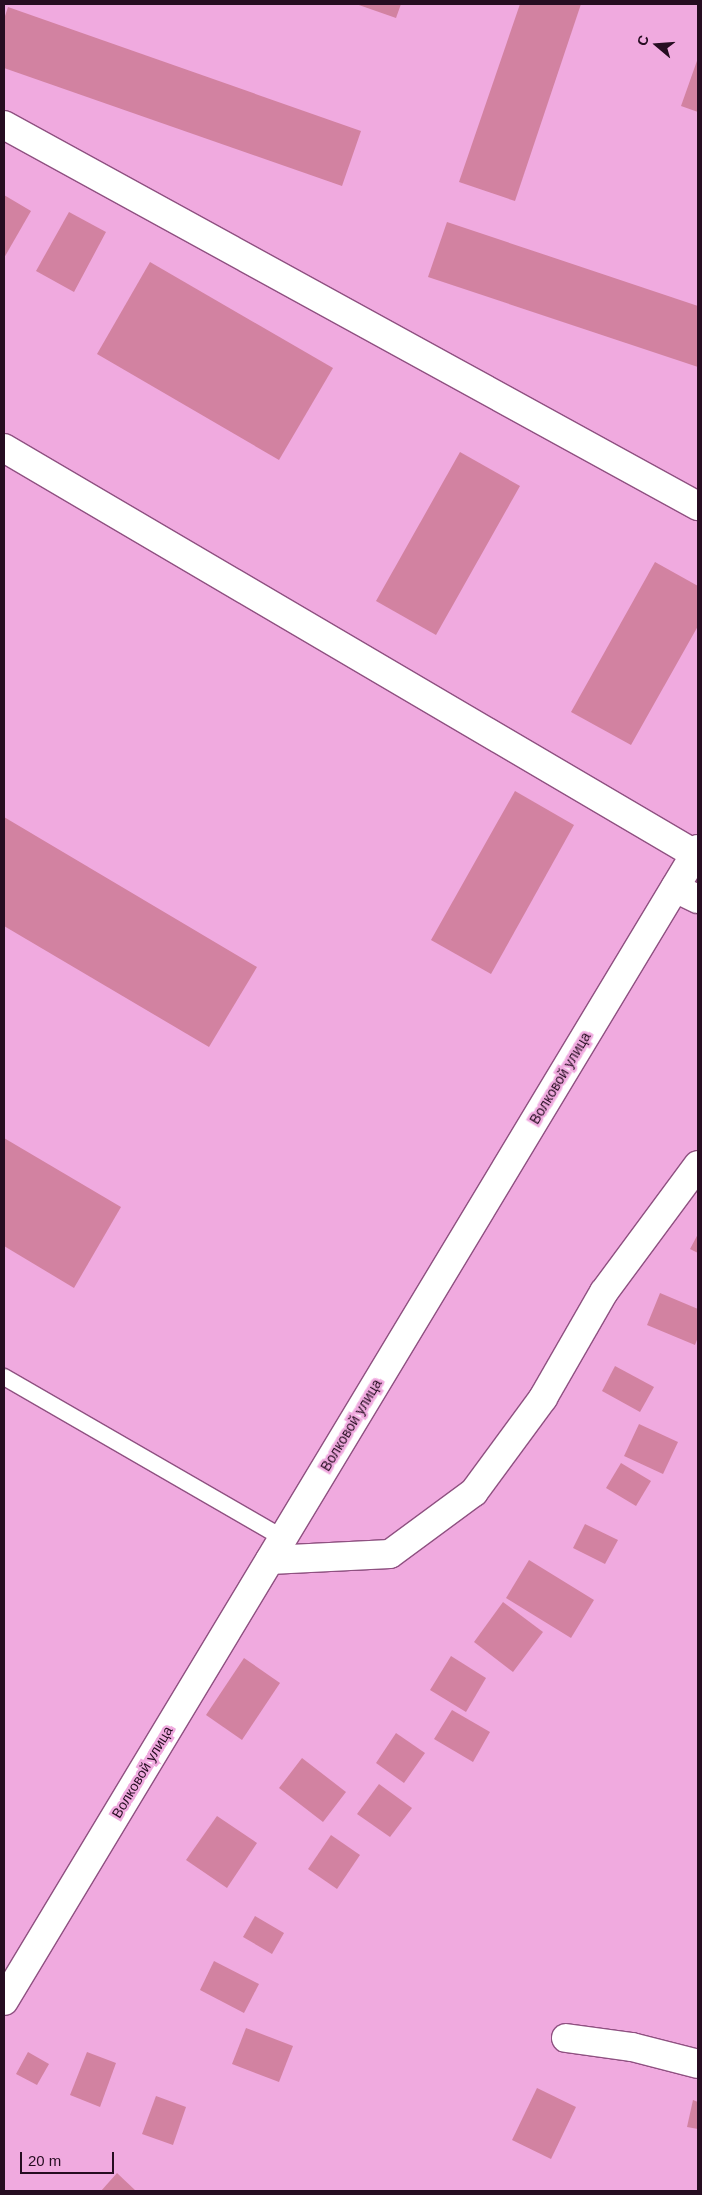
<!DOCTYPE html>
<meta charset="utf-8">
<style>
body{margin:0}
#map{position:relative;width:702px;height:2195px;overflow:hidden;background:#f0aadf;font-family:Helvetica,sans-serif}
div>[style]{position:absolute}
.building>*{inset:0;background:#d282a1}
.roads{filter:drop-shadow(1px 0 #8f5181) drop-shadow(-1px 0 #8f5181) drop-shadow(0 1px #8f5181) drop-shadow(0 -1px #8f5181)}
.lane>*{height:16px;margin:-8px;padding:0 8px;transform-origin:8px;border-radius:8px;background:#fff}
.street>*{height:28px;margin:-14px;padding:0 14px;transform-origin:14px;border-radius:14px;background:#fff}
span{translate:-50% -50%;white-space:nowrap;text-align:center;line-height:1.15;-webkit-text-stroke:5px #f0aadf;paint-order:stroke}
.street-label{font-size:14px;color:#260d21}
.frame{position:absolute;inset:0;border:5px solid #260d21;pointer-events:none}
.north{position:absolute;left:632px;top:20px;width:50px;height:50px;-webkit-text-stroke:4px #f0aadf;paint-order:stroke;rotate:288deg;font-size:14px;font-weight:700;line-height:20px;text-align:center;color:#260d21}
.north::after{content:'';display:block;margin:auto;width:18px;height:22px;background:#260d21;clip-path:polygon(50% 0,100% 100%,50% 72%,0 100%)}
.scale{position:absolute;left:20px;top:2152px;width:94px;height:22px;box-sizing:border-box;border:2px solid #260d21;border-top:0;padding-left:6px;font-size:15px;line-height:18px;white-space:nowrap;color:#260d21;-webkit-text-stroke:4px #f0aadf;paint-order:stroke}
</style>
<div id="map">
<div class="building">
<i style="clip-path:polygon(356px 4px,401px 4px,396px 18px)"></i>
<i style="clip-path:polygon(520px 4px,581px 4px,515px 201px,459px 182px)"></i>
<i style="clip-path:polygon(8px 7px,361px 131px,342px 186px,4px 68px,4px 19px)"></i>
<i style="clip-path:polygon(698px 58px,698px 112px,681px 106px)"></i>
<i style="clip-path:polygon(4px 195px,31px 211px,4px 258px)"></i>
<i style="clip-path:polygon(69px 212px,106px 232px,74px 292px,36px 271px)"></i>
<i style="clip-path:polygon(447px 222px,698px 306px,698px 367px,428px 277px)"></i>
<i style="clip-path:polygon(150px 262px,333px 368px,279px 460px,97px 354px)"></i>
<i style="clip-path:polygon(460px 452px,520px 486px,436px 635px,376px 601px)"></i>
<i style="clip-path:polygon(655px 562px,698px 586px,698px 626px,631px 745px,571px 712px)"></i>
<i style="clip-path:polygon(515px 791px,574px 825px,491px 974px,431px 940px)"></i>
<i style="clip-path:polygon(4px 817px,257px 967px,209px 1047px,4px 926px)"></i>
<i style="clip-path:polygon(4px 1138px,121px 1207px,74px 1288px,4px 1246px)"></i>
<i style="clip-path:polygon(698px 1234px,698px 1253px,690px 1249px)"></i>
<i style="clip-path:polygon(660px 1293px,698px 1309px,698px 1337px,695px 1345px,647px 1325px)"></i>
<i style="clip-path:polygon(615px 1366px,654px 1387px,640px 1412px,602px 1391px)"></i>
<i style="clip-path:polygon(639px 1424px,678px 1442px,663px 1474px,624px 1456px)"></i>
<i style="clip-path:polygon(621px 1463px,651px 1481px,636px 1506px,606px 1488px)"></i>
<i style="clip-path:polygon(585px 1524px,618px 1540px,605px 1564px,573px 1548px)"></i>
<i style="clip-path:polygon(529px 1560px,594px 1600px,571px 1638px,506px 1598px)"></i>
<i style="clip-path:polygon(503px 1602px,543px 1632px,513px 1672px,474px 1642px)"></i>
<i style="clip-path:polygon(451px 1656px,486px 1678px,466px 1712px,430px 1690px)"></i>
<i style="clip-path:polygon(244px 1658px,280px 1683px,242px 1740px,206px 1715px)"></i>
<i style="clip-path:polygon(452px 1710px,490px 1732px,473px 1762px,434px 1739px)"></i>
<i style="clip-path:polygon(396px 1733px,425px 1753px,404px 1783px,376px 1763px)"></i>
<i style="clip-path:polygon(302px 1758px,346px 1792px,323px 1822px,279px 1788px)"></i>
<i style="clip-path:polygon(379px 1784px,412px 1808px,390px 1837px,357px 1814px)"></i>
<i style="clip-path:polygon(217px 1816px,257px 1843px,227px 1888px,186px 1860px)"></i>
<i style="clip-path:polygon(331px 1835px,360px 1855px,337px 1889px,308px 1869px)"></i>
<i style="clip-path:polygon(255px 1916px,284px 1933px,272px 1954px,243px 1937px)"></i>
<i style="clip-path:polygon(214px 1961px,259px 1984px,244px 2013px,200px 1990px)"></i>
<i style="clip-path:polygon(246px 2028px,293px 2046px,279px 2082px,232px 2064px)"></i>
<i style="clip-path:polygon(28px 2052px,49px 2064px,37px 2085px,16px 2074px)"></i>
<i style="clip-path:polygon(87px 2052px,116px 2063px,100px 2107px,70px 2095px)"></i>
<i style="clip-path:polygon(537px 2088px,576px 2107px,551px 2159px,512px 2140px)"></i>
<i style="clip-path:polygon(156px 2096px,186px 2107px,173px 2145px,142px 2134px)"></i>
<i style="clip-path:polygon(693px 2100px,698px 2102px,698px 2129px,687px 2127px)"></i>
<i style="clip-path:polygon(117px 2173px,136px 2191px,101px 2191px)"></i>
</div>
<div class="roads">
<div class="lane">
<i style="left:4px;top:1377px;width:322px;rotate:30deg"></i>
</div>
<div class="street">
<i style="left:4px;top:125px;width:792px;rotate:28.77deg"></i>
<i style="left:4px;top:448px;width:801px;rotate:30.44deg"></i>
<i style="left:675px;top:888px;width:25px;rotate:26deg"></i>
<i style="left:270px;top:1560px;width:120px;rotate:-2.9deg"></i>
<i style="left:390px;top:1554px;width:104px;rotate:-36.4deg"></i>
<i style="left:474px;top:1492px;width:117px;rotate:-53.7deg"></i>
<i style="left:543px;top:1398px;width:122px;rotate:-60.1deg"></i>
<i style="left:604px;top:1292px;width:158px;rotate:-53.5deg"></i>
<i style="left:4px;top:2001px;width:1345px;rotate:-58.93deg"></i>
<i style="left:566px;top:2038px;width:67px;rotate:7.8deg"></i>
<i style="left:632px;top:2047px;width:68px;rotate:14.4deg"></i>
</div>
</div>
<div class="street-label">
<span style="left:560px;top:1078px;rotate:-59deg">Волковой улица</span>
<span style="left:351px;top:1425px;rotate:-59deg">Волковой улица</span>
<span style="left:142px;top:1772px;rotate:-59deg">Волковой улица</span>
</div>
<div class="frame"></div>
<div class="north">С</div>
<div class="scale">20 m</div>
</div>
